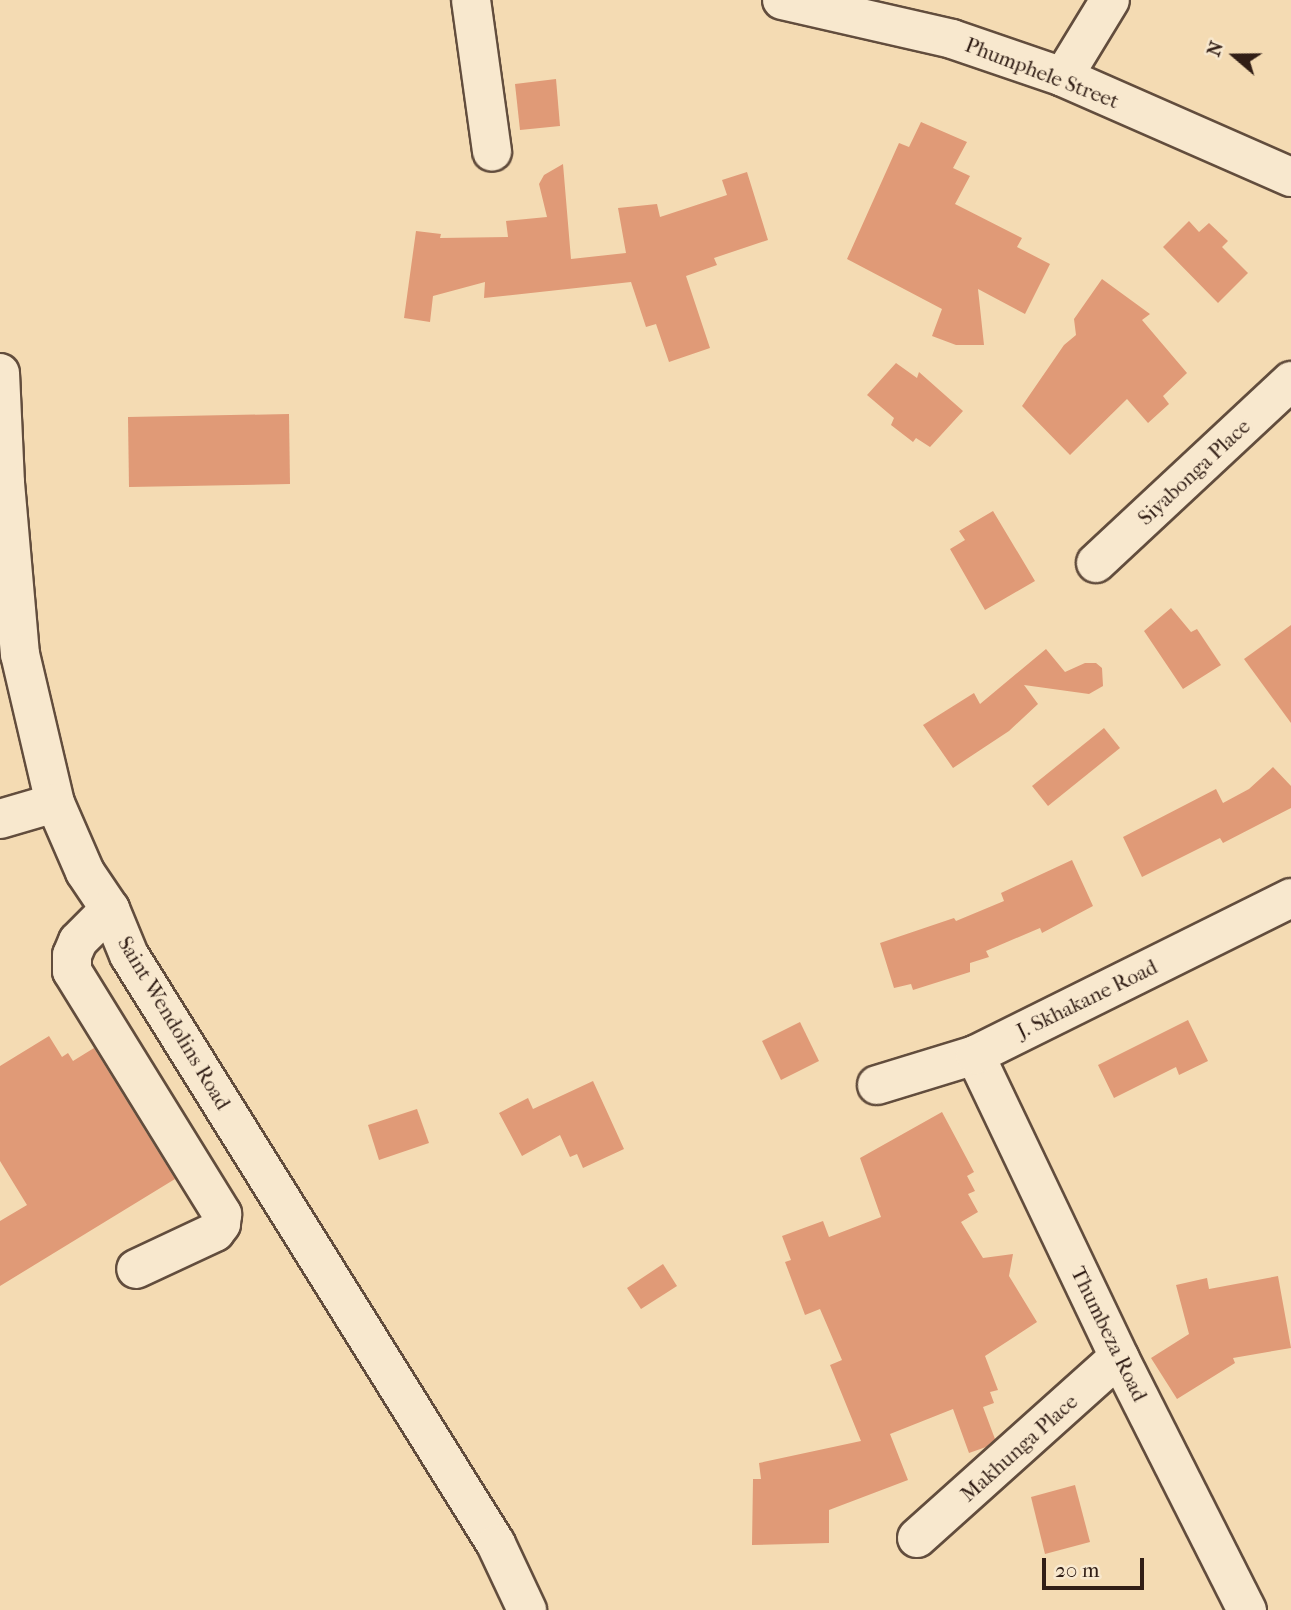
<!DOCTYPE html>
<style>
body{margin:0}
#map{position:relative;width:1291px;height:1610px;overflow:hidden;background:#f4dbb3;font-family:"IM FELL French Canon",serif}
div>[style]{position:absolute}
.building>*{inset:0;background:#e09a77}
.roads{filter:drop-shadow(2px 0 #624d3d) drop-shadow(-2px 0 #624d3d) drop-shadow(0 2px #624d3d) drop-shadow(0 -2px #624d3d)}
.minor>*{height:38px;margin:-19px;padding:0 19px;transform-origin:19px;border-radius:19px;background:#f8e8ce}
span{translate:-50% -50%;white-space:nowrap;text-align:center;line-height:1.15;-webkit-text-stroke:5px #f8e8ce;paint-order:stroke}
.street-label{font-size:21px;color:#311e16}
.north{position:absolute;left:1200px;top:21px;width:70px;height:70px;-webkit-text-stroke:5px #f8e8ce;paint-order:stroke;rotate:290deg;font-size:19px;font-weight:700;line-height:28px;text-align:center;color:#311e16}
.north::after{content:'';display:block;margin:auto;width:24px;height:32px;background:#311e16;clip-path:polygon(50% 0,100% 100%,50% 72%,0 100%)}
.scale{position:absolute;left:1042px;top:1558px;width:102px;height:32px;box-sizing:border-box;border:4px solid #311e16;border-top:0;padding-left:9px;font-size:21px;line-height:24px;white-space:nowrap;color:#311e16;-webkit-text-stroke:5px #f8e8ce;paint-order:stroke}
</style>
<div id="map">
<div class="building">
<i style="clip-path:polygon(556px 79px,560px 126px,520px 130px,515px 84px)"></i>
<i style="clip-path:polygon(921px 122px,967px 142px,953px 168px,970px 176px,955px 204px,1022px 238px,1017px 247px,1050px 264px,1025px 314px,978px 289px,984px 345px,956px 345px,932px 336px,942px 309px,847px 259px,899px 143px,909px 147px)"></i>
<i style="clip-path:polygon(563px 164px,571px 259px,626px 253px,618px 208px,657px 204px,660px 217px,727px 195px,722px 180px,747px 172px,768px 240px,714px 258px,717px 265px,686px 276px,710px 348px,669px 362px,656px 324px,646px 327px,631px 282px,484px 298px,485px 282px,433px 296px,430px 322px,404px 318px,416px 231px,441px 234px,440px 238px,508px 237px,506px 221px,547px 217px,539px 184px,544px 175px)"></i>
<i style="clip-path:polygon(1189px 221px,1199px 232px,1209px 223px,1228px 241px,1222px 247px,1248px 273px,1218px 303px,1163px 247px)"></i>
<i style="clip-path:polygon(1102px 279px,1150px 314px,1142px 320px,1187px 373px,1163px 396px,1169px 404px,1148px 423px,1127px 399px,1070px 455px,1022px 406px,1064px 345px,1076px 335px,1074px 319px)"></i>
<i style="clip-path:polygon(896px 363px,917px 378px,919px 372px,963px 411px,930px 447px,916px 438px,913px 442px,891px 425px,894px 418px,867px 395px)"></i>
<i style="clip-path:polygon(289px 414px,290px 484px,129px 487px,128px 417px)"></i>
<i style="clip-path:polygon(993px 511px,1035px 581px,985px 610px,950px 549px,965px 540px,959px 531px)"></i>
<i style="clip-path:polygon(1171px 608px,1191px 632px,1197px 629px,1221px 665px,1183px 689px,1144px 631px)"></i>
<i style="clip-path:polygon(1291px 625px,1291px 723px,1244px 659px)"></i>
<i style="clip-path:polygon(1046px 649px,1065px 672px,1085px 663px,1096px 663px,1102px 668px,1103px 686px,1089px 694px,1024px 685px,1038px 704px,1009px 731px,953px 768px,923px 725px,974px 693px,980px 704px)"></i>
<i style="clip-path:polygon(1104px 728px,1120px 748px,1048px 806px,1032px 786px)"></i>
<i style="clip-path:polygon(1273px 767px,1291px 786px,1291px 808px,1223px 843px,1220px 838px,1142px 877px,1123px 837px,1216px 789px,1223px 803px,1249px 789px)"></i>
<i style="clip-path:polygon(1072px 860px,1093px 906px,1042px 933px,1040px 928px,986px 951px,989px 957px,970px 963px,970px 972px,913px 990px,911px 984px,894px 988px,880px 943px,954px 918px,956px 921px,1004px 901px,1001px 893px)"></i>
<i style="clip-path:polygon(1188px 1020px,1208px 1061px,1179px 1075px,1176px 1067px,1114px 1098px,1098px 1065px)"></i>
<i style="clip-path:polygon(800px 1022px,819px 1061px,781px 1080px,762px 1041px)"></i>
<i style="clip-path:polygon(49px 1036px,62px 1057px,68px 1053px,73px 1061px,94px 1048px,175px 1179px,0 1286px,0 1221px,27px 1205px,0 1161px,0 1066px)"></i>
<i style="clip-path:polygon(593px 1081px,624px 1149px,583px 1168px,577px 1154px,570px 1157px,560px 1135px,522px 1156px,499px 1113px,528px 1098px,533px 1109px)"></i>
<i style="clip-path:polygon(417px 1109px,429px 1143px,379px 1160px,368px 1125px)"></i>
<i style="clip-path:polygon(942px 1112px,974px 1172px,967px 1176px,975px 1191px,968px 1194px,978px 1212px,961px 1222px,983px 1258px,1013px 1254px,1009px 1276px,1037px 1322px,985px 1356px,998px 1390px,990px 1392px,994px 1403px,983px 1407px,995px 1439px,986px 1447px,969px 1453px,953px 1409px,890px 1434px,908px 1480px,829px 1510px,829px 1543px,752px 1545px,753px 1479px,761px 1479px,759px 1463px,861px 1441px,830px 1365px,842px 1360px,820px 1309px,805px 1315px,785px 1262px,791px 1260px,782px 1236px,823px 1221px,829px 1237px,881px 1217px,860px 1158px)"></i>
<i style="clip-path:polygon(663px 1264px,677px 1286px,641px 1309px,627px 1288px)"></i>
<i style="clip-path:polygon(1278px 1276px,1291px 1348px,1233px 1358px,1235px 1363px,1177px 1399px,1151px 1358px,1189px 1334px,1176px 1285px,1207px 1278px,1209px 1289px)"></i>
<i style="clip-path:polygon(1075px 1485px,1090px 1542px,1045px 1554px,1031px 1497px)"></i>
</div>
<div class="roads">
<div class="minor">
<i style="left:471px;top:0;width:153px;rotate:82.1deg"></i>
<i style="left:782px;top:0;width:174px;rotate:12.9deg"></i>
<i style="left:952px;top:39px;width:117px;rotate:18.9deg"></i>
<i style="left:1063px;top:77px;width:249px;rotate:23.7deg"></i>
<i style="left:1063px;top:77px;width:90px;rotate:-58.6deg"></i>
<i style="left:0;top:373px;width:110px;rotate:87.4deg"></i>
<i style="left:5px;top:483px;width:172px;rotate:85deg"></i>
<i style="left:20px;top:654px;width:153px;rotate:76.8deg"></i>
<i style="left:55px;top:803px;width:75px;rotate:66.5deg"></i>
<i style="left:85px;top:872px;width:45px;rotate:56deg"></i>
<i style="left:110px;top:909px;width:50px;rotate:67.6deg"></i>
<i style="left:129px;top:955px;width:694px;rotate:58.07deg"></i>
<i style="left:496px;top:1544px;width:73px;rotate:64.8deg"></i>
<i style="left:1096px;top:563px;width:267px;rotate:-43deg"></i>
<i style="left:0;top:819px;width:57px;rotate:-16.2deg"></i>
<i style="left:110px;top:909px;width:45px;rotate:135deg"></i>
<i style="left:78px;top:941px;width:15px;rotate:113deg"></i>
<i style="left:72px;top:955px;width:16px;rotate:90deg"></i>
<i style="left:72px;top:971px;width:286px;rotate:58.3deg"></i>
<i style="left:222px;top:1214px;width:10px;rotate:96deg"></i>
<i style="left:221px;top:1224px;width:10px;rotate:127deg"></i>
<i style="left:215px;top:1232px;width:87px;rotate:154.9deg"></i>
<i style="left:975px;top:1055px;width:335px;rotate:64.5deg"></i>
<i style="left:1119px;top:1357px;width:284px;rotate:63.2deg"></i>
<i style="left:877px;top:1085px;width:102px;rotate:-17deg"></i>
<i style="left:975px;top:1055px;width:353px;rotate:-26.4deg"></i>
<i style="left:917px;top:1538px;width:271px;rotate:-41.9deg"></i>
</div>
</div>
<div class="street-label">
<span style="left:1042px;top:73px;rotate:21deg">Phumphele Street</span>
<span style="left:1194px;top:472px;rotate:-43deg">Siyabonga Place</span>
<span style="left:1087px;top:999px;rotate:-26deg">J. Skhakane Road</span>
<span style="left:174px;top:1023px;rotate:59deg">Saint Wendolins Road</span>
<span style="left:1109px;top:1334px;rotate:64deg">Thumbeza Road</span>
<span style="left:1019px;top:1448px;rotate:-42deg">Makhunga Place</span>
</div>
<div class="north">N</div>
<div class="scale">20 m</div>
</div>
